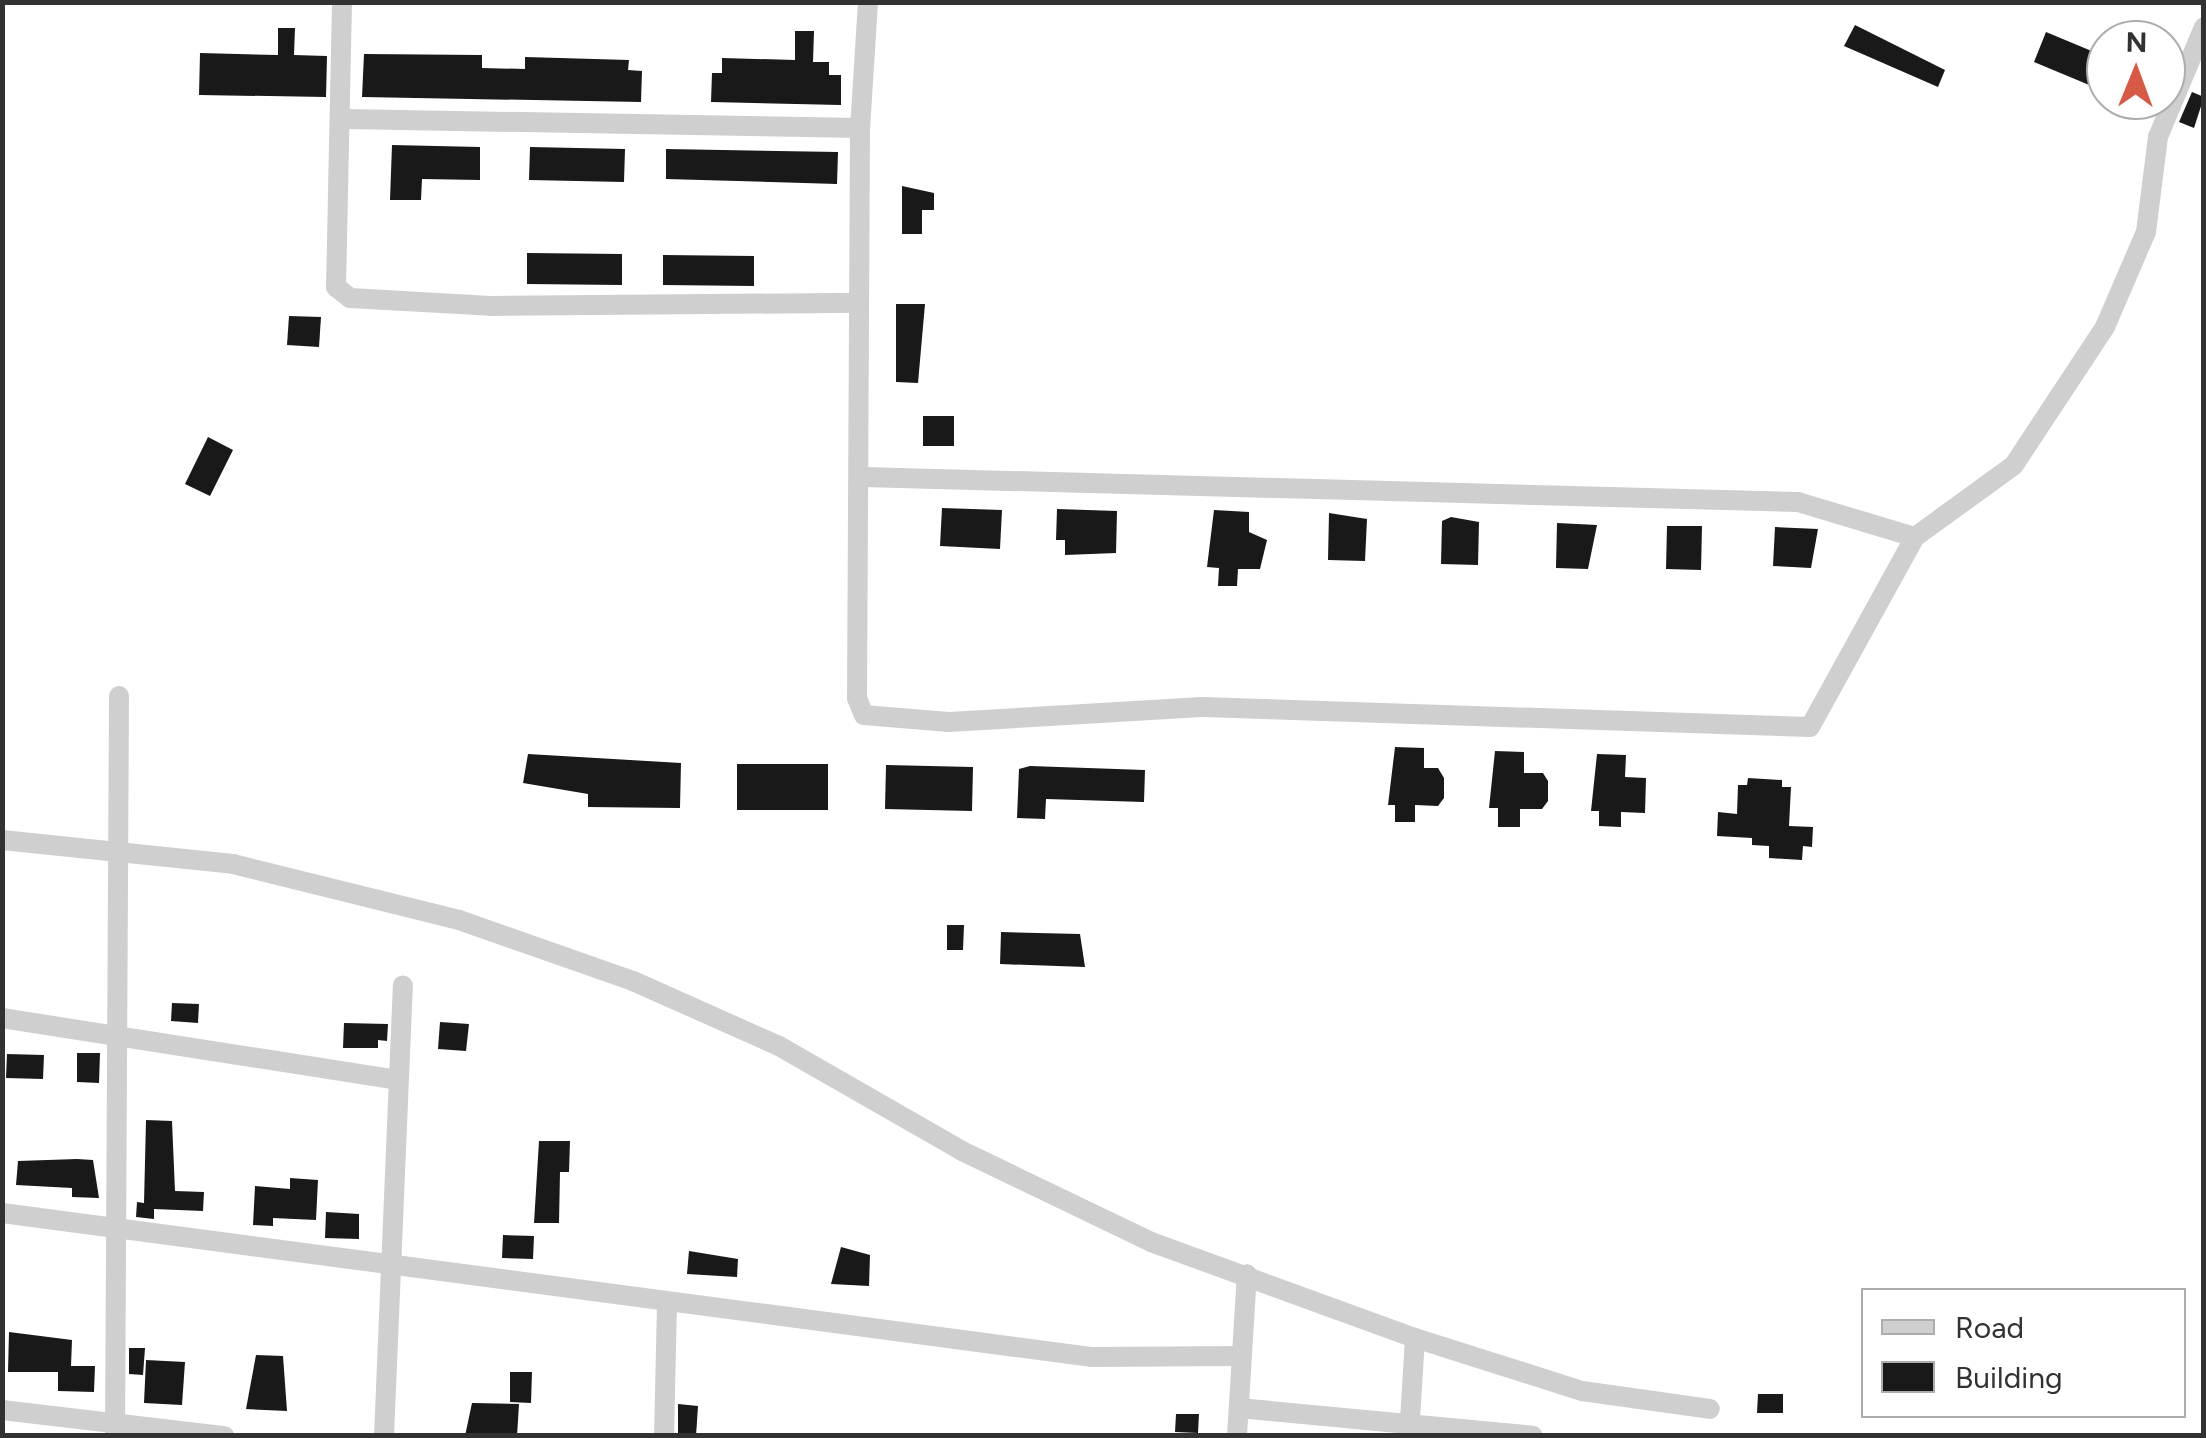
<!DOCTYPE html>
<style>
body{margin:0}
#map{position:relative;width:2206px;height:1438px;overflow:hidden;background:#fff;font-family:Figtree,sans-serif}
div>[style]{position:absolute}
.building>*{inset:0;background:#191919}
.street>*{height:20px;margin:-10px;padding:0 10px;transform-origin:10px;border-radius:10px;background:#cfcfcf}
span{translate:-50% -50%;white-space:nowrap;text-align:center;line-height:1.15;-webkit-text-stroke:10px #fff;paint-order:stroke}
.frame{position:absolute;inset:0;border:5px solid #323232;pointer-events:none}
.legend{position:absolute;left:1861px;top:1288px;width:325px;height:130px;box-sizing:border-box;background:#fff;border:2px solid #adadad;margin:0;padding:12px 18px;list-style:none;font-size:30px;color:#323232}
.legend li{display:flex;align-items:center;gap:20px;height:50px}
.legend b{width:50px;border:2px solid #adadad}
.north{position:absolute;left:2086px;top:20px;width:100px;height:100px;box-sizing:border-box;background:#fff;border:2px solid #adadad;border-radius:50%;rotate:1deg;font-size:28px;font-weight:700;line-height:40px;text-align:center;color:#323232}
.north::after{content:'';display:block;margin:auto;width:35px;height:45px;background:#d75a47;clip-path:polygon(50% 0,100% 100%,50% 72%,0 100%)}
</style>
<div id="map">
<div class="building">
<i style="clip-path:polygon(1855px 25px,1945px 70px,1938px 87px,1844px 46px)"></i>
<i style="clip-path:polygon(278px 28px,295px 28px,294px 55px,327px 56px,326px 97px,199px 95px,200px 53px,278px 55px)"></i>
<i style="clip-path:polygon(795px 31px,814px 31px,813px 62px,829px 62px,829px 75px,841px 75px,841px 105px,711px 102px,712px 73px,722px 73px,722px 58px,795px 60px)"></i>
<i style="clip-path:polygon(2046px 32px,2106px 57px,2106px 92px,2034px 62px)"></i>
<i style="clip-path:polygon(364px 54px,482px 55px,482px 68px,525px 69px,525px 57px,629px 60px,628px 70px,642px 71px,641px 102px,362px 97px)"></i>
<i style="clip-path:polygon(2192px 92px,2204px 97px,2194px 128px,2179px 122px)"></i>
<i style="clip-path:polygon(392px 145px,480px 147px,480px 180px,422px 179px,421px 200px,390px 200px)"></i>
<i style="clip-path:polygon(530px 147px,625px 149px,624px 182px,529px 180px)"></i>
<i style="clip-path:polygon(666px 149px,838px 152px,837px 184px,666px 179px)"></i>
<i style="clip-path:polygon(902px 186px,934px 193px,934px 210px,922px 210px,922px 234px,902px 234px)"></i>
<i style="clip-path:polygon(527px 253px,622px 254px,622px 285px,527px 284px)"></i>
<i style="clip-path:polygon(663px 255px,754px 256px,754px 286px,663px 285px)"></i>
<i style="clip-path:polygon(896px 304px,925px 304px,918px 383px,896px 382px)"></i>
<i style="clip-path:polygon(289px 316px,321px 317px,319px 347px,287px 345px)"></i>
<i style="clip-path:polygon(923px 416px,954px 416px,954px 446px,923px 446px)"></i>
<i style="clip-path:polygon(208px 437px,233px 450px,210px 496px,185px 484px)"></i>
<i style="clip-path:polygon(942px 508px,1002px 510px,1000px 549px,940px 546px)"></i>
<i style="clip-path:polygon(1057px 509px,1117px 511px,1116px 553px,1065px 555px,1065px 540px,1056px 540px)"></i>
<i style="clip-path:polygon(1214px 510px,1249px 512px,1249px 532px,1267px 540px,1260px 569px,1238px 569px,1237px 586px,1218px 586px,1219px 568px,1207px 567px)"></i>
<i style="clip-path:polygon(1329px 513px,1367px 519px,1365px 561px,1328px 560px)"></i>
<i style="clip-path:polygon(1451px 517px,1479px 522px,1478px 565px,1441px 564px,1442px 521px)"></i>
<i style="clip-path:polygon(1557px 523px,1597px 525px,1588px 569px,1556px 568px)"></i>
<i style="clip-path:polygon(1667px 526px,1702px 526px,1701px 570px,1666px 569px)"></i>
<i style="clip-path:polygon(1775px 527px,1818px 529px,1811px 568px,1773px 566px)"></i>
<i style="clip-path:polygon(1395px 747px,1424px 748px,1424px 768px,1438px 768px,1444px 778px,1444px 798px,1438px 806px,1415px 805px,1415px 822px,1395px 822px,1395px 805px,1388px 805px)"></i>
<i style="clip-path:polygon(1495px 751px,1524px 752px,1524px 773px,1543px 773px,1548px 781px,1548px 801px,1542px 809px,1520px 809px,1520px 827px,1498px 827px,1498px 808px,1489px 808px)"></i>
<i style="clip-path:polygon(528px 754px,681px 763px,680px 808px,588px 807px,588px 794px,523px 783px)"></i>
<i style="clip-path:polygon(1597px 754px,1626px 755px,1625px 777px,1646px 778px,1645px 813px,1621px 812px,1621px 827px,1599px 826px,1599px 811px,1591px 811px)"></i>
<i style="clip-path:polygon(737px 764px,828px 764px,828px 810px,737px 810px)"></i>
<i style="clip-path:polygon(886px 765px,973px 767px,972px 811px,885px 809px)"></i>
<i style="clip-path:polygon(1030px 766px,1145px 770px,1144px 802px,1046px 799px,1045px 819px,1017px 818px,1019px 769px)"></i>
<i style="clip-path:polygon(1748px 778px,1782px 780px,1782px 787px,1791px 787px,1789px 826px,1813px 827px,1812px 847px,1803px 846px,1802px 860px,1769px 858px,1769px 846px,1752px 845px,1752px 838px,1717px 836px,1718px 812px,1737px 814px,1738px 785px,1747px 785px)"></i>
<i style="clip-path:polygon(947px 925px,964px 925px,963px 950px,947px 950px)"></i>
<i style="clip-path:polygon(1001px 932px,1080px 934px,1085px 967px,1000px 964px)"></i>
<i style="clip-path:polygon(172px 1003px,199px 1004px,198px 1023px,171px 1021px)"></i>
<i style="clip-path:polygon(440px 1022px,469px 1024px,466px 1051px,438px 1049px)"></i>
<i style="clip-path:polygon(344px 1023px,388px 1024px,387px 1041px,378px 1040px,378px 1048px,343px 1048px)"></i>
<i style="clip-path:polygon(77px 1053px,100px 1053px,99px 1083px,77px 1082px)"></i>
<i style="clip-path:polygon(7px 1054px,44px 1055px,43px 1079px,6px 1078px)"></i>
<i style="clip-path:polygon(146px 1120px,172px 1121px,175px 1191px,204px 1192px,203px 1211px,154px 1209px,154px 1219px,136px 1217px,137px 1202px,144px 1203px)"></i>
<i style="clip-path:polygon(539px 1141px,570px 1141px,569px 1172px,560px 1172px,559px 1223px,534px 1223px)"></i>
<i style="clip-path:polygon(77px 1159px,93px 1160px,99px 1198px,72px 1197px,72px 1188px,16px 1185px,18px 1161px)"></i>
<i style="clip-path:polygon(290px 1178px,318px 1180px,316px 1220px,273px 1218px,273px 1226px,253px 1225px,255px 1186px,290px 1189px)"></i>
<i style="clip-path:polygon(326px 1212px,359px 1214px,359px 1239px,325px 1238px)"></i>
<i style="clip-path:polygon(503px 1235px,534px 1236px,533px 1259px,502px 1258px)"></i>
<i style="clip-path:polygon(841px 1247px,870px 1255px,869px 1286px,831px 1284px)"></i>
<i style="clip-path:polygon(689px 1251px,738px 1259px,737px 1277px,687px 1274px)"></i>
<i style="clip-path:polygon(9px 1332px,72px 1340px,71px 1366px,95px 1366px,94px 1392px,58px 1391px,58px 1372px,8px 1372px)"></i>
<i style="clip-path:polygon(129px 1348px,145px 1348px,143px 1375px,129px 1374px)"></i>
<i style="clip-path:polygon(256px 1355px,283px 1356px,287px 1411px,246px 1409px)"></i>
<i style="clip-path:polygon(146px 1360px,185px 1362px,182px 1405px,144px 1403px)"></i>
<i style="clip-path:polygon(510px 1372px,532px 1372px,531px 1403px,510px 1402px)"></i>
<i style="clip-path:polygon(1758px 1394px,1783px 1394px,1783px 1413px,1757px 1413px)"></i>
<i style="clip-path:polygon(472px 1403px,519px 1404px,517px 1436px,465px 1436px)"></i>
<i style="clip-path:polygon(678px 1404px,698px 1406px,696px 1436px,678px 1436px)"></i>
<i style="clip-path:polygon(1176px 1414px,1199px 1414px,1198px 1433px,1175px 1432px)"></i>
</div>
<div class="street">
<i style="left:342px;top:2px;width:285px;rotate:91.2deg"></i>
<i style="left:336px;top:287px;width:18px;rotate:38deg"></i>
<i style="left:350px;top:298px;width:141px;rotate:3.2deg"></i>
<i style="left:491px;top:306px;width:368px;rotate:-0.5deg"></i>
<i style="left:868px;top:2px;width:126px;rotate:93.6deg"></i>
<i style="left:860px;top:128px;width:570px;rotate:90.3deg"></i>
<i style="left:857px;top:698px;width:18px;rotate:68deg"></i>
<i style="left:864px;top:715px;width:85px;rotate:4.7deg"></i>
<i style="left:949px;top:722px;width:253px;rotate:-3.4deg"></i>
<i style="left:1202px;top:707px;width:608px;rotate:1.88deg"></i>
<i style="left:1810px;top:727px;width:217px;rotate:-61.1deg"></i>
<i style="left:1915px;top:537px;width:122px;rotate:-36deg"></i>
<i style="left:2014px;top:465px;width:165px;rotate:-56.6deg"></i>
<i style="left:2105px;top:327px;width:103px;rotate:-66.7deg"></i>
<i style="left:2146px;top:232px;width:96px;rotate:-82.8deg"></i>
<i style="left:2158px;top:137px;width:119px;rotate:-67.3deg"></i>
<i style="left:345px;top:119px;width:515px;rotate:1deg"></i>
<i style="left:863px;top:477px;width:935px;rotate:1.53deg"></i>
<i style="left:1798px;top:502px;width:122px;rotate:16.7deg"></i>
<i style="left:2px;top:840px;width:232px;rotate:5.9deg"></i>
<i style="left:233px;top:864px;width:233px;rotate:13.9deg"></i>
<i style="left:459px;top:920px;width:184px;rotate:19.3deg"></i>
<i style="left:633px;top:981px;width:160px;rotate:24deg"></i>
<i style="left:779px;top:1046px;width:211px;rotate:29.8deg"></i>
<i style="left:962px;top:1151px;width:210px;rotate:25.7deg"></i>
<i style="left:1151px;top:1242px;width:281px;rotate:20deg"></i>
<i style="left:1415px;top:1338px;width:175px;rotate:17.6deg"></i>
<i style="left:1582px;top:1391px;width:129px;rotate:8deg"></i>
<i style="left:2px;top:1018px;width:400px;rotate:8.9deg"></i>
<i style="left:2px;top:1213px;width:1098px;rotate:7.53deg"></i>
<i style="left:1091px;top:1357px;width:150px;rotate:-0.4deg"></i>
<i style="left:1239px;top:1408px;width:295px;rotate:5.4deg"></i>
<i style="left:2px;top:1410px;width:224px;rotate:6.7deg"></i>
<i style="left:115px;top:1436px;width:740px;rotate:-89.69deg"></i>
<i style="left:384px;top:1436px;width:451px;rotate:-87.6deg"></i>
<i style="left:664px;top:1436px;width:132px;rotate:-88.7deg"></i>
<i style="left:1237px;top:1436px;width:162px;rotate:-86.5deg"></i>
<i style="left:1409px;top:1436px;width:98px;rotate:-86.5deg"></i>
</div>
<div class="frame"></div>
<ul class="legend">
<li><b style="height:12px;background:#cfcfcf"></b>Road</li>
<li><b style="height:28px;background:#191919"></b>Building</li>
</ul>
<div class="north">N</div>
</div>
